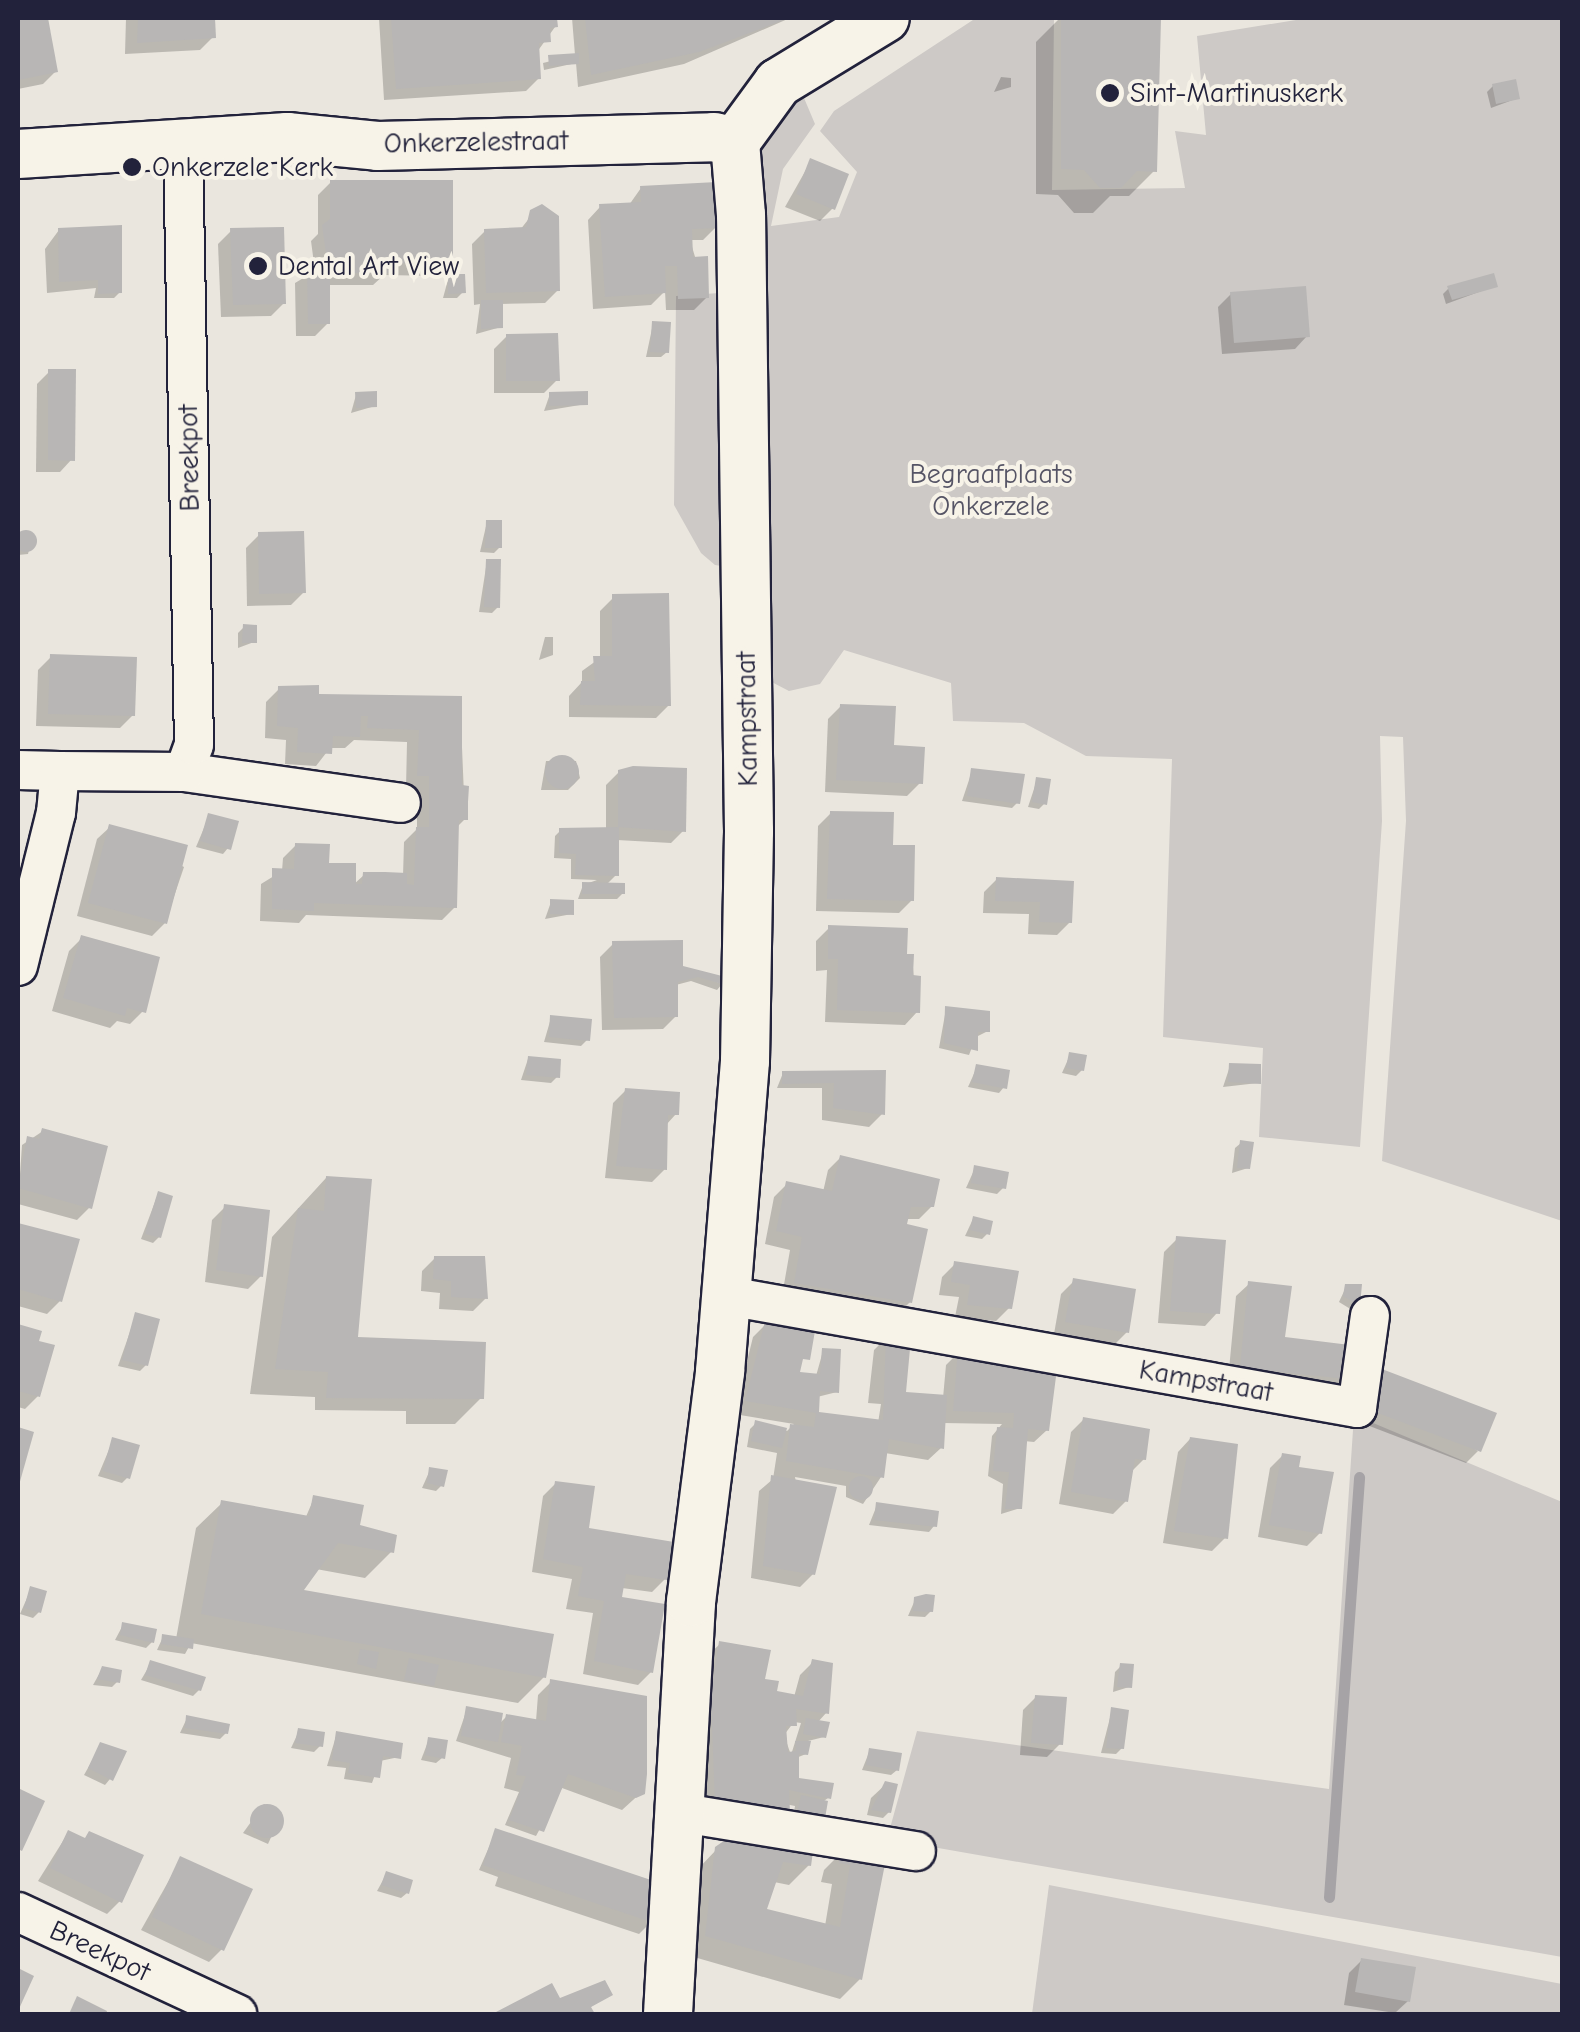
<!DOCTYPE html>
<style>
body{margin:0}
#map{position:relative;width:1580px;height:2032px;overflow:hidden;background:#eae6de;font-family:"Comic Neue",sans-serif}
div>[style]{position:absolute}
.green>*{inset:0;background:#cdc9c6}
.shadow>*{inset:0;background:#0003}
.stream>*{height:11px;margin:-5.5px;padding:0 5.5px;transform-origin:5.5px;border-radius:5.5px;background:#a6a3a6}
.building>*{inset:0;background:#b8b6b5}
.round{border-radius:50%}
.roads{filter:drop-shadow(2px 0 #22223b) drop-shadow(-2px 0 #22223b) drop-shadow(0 2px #22223b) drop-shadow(0 -2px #22223b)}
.minor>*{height:38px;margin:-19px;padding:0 19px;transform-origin:19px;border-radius:19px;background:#f7f3e8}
.tertiary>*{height:48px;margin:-24px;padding:0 24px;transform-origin:24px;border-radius:24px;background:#f7f3e8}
.dots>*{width:28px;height:28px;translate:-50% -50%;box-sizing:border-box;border:5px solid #f7f3e8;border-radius:50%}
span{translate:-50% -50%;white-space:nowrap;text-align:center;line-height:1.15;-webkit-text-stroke:8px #f7f3e8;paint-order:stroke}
.poi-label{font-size:28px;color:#22223b}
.left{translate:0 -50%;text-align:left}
.street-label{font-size:28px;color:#22223b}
.park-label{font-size:28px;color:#555465}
.frame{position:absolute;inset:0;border:20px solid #22223b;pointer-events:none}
</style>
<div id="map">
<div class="green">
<i style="clip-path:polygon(976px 18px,1054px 18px,1052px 190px,1185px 188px,1175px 131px,1206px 135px,1197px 36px,1308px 18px,1562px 18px,1562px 1221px,1382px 1161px,1406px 821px,1403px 737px,1380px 736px,1382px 821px,1360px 1147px,1259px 1137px,1263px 1048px,1163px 1037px,1172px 759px,1086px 756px,1024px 723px,953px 721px,951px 683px,844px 650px,820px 684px,789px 691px,760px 676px,754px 571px,715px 565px,701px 553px,674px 505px,676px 296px,719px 293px,717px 147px,804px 98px,815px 124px,783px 169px,771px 226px,839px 217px,857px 172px,820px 131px,834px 111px)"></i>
<i style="clip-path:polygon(1354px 1415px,1562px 1502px,1562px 1957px,887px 1839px,917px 1731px,1329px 1789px)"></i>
<i style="clip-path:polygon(1049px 1885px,1562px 1984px,1562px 2014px,1032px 2014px)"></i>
</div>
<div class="shadow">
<i style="clip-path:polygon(18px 18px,46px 18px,56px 71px,43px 84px,18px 89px)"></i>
<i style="clip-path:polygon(126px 18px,213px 18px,213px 37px,200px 50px,125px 54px)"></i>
<i style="clip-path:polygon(379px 18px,552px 18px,555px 27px,537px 52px,539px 78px,526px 91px,384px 100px)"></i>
<i style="clip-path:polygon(572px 18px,790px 18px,684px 64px,578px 87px,576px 63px,544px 70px,543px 63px,575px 55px)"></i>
<i style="clip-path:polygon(1060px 18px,1158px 18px,1155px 170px,1129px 196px,1110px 196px,1093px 213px,1074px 213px,1058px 195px,1036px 194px,1036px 42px)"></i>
<i style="clip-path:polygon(1001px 77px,1011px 78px,1011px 87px,994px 92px)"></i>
<i style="clip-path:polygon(1493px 86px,1518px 98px,1491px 108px,1487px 92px)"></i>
<i style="clip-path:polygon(811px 161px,833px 208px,820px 221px,785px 207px)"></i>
<i style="clip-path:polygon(331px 182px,451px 263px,438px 276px,384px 275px,373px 285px,328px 285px,328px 323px,315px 336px,296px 336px,295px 283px,315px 271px,311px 241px,318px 234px,318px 195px)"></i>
<i style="clip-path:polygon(641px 188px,716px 227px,703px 240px,690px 240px,707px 297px,694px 310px,666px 310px,665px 291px,651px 305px,593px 309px,588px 220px,600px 207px,629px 205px)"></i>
<i style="clip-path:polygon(538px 207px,557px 217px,558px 290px,545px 303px,500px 304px,501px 327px,476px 334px,480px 304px,474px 305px,472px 244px,485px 231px,520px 230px)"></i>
<i style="clip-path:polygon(59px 230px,120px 292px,114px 298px,94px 298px,96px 288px,47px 293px,45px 249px)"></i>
<i style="clip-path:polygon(231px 231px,284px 303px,271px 316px,221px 317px,218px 244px)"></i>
<i style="clip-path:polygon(449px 276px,463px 292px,457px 298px,443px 298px)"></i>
<i style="clip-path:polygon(1495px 286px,1446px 304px,1443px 294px,1449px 288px)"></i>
<i style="clip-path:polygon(1231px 294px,1307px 336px,1295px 349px,1222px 354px,1218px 307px)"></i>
<i style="clip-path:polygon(653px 324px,667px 352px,661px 357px,646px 357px)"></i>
<i style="clip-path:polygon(507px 336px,557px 380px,544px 393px,494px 393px,494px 349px)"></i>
<i style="clip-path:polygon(49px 372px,72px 459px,60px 472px,36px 472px,37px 384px)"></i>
<i style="clip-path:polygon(550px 394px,586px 404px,544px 411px)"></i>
<i style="clip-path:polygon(356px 395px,375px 406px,351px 413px)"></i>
<i style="clip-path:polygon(487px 522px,500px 547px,494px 553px,480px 552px)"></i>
<i style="clip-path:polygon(18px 533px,33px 533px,28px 554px,18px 555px)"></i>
<i style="clip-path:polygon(259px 535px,304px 592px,291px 605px,247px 606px,246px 548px)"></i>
<i style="clip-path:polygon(487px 561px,498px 607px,492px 613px,479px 612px)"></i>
<i style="clip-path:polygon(613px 598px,669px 705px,656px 718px,569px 717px,569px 696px,582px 682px,582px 671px,600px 658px,600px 611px)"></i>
<i style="clip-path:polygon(244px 627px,254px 642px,238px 648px,238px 633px)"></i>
<i style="clip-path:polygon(545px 637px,553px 637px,553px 655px,539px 660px)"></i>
<i style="clip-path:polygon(51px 657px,133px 715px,120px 728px,36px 726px,38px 670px)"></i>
<i style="clip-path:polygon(279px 689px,316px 697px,460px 699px,465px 819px,457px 827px,455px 907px,442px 920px,306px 915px,299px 923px,260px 921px,261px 884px,282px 871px,283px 858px,296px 845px,353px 885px,364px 875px,403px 876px,404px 842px,417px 829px,417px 788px,406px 788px,407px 742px,354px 740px,345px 748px,330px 748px,316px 766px,285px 764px,286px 740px,265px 738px,266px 702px)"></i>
<i style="clip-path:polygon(841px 706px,891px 747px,920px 783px,907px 796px,825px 792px,828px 719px)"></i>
<i style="clip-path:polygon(546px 761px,576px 761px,580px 778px,568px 790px,541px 790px)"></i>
<i style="clip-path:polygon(972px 771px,1018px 802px,1012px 808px,962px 801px)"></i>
<i style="clip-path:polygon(619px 772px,684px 830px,671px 843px,617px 840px,616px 875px,606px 885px,623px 893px,617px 899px,578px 899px,583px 885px,597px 880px,571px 879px,571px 859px,554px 858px,555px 836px,561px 830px,606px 830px,606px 785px)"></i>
<i style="clip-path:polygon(1037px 780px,1044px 804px,1039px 809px,1028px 807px)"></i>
<i style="clip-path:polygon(831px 813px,890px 847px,912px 900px,899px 913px,816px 911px,818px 826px)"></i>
<i style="clip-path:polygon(209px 816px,228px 848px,223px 854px,196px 847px)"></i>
<i style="clip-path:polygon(110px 827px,184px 867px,165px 923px,152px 936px,77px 916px,97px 839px)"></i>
<i style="clip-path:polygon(997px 879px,1071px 884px,1070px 922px,1057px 935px,1028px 934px,1029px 914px,983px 913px,984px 892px)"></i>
<i style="clip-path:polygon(551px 902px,572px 914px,545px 919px)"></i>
<i style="clip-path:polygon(829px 928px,912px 956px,917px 1012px,905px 1025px,825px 1022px,827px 970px,816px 971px,816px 941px)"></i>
<i style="clip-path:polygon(82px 938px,143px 1011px,130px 1024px,117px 1021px,110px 1028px,52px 1011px,69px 951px)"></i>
<i style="clip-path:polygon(613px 944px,681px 968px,722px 984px,717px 990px,691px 981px,672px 986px,676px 1016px,663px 1029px,602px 1030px,600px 957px)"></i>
<i style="clip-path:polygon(946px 1009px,988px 1031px,976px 1037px,969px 1055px,939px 1048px)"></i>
<i style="clip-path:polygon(551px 1018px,587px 1040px,581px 1046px,544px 1042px)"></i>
<i style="clip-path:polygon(1070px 1055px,1082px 1070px,1076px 1076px,1062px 1073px)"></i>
<i style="clip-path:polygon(528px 1059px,557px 1077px,551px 1083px,521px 1080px)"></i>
<i style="clip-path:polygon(1230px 1066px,1258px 1083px,1223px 1087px)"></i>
<i style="clip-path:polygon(977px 1067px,1004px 1087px,999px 1093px,968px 1087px)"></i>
<i style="clip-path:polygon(783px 1073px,883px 1073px,882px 1114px,869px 1127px,822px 1120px,822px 1088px,777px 1088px)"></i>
<i style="clip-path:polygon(626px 1090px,676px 1114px,666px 1125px,665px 1169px,652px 1182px,605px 1178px,613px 1103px)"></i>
<i style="clip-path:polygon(43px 1131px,89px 1208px,77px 1220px,18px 1204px,22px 1145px)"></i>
<i style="clip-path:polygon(1241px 1143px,1248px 1168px,1232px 1173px,1235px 1148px)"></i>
<i style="clip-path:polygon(840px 1158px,932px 1206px,919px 1219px,905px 1219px,910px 1302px,897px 1315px,782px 1296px,790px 1250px,765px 1244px,774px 1197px,787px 1184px,823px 1192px,828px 1170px)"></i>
<i style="clip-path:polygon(975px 1168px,1003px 1188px,997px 1194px,966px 1188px)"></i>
<i style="clip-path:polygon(326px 1178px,355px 1339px,481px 1398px,455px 1424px,406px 1424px,406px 1411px,315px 1410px,315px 1397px,250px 1394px,272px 1237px)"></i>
<i style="clip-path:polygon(158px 1194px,159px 1237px,153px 1243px,141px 1239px)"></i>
<i style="clip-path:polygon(225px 1207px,261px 1276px,248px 1289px,205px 1282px,212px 1220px)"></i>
<i style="clip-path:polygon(973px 1219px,988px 1233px,982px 1239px,965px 1236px)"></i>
<i style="clip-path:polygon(18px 1225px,77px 1241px,60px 1301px,47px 1314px,18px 1306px)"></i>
<i style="clip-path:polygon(1177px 1239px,1217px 1313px,1205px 1326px,1158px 1323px,1164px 1252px)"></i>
<i style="clip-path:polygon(435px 1258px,486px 1298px,473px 1311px,439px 1309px,440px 1293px,421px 1291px,422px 1271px)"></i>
<i style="clip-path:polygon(955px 1264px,1009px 1308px,996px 1321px,955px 1317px,959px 1297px,939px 1295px,942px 1277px)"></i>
<i style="clip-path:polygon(1074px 1281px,1127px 1332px,1114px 1345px,1054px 1334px,1061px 1294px)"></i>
<i style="clip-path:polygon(1249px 1284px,1283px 1339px,1345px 1378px,1332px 1390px,1228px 1380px,1236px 1296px)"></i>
<i style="clip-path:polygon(1346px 1287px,1357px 1305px,1352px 1310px,1339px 1302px)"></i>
<i style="clip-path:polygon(136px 1315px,146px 1365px,140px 1371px,118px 1366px)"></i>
<i style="clip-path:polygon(766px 1324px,798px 1374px,816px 1376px,823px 1351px,837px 1392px,817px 1397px,816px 1414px,878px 1423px,881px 1404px,868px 1403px,874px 1350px,887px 1337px,904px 1394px,943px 1398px,946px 1365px,959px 1352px,1047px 1430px,1034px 1442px,1024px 1441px,1020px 1508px,1001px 1514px,1003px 1484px,988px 1476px,992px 1436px,1002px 1424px,943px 1423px,941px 1448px,928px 1460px,885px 1453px,881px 1477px,863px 1504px,846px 1497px,846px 1486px,795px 1477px,813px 1574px,800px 1587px,751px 1578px,759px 1491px,773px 1479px,777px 1453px,747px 1447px,750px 1429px,756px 1423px,787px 1431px,794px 1424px,734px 1414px,753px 1337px)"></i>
<i style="clip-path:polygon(18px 1327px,39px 1333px,38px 1396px,25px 1409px,18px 1407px)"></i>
<i style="clip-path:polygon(1362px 1382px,1478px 1451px,1466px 1463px,1359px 1422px)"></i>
<i style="clip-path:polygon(1084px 1419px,1144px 1459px,1131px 1472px,1126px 1501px,1113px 1514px,1059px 1504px,1071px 1432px)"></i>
<i style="clip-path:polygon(1190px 1439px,1225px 1538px,1212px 1551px,1163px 1543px,1178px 1452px)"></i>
<i style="clip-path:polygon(113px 1440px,128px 1477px,122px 1483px,98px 1476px)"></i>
<i style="clip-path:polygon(1283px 1455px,1296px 1469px,1320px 1533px,1307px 1546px,1258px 1537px,1270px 1468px)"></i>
<i style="clip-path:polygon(430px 1470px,442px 1485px,436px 1491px,422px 1488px)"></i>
<i style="clip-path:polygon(556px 1483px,586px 1530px,665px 1579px,652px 1592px,622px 1588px,620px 1599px,651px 1672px,638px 1685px,583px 1674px,593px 1613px,566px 1609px,572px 1579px,532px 1572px,543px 1496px)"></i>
<i style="clip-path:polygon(314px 1498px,391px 1552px,365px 1578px,316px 1569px,299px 1591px,544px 1677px,518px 1703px,191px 1643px,185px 1654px,157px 1650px,163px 1637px,176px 1639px,196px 1528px,222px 1503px,305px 1519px)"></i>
<i style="clip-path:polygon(877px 1505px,934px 1526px,929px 1532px,869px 1525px)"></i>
<i style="clip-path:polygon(31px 1589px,39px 1612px,33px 1618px,20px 1614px)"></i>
<i style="clip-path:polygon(915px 1600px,931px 1611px,925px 1617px,908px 1616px)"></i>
<i style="clip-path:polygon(123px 1625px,152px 1642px,146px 1648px,115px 1640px)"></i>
<i style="clip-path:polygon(evenodd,720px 1644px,774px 1693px,794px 1697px,800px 1675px,813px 1662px,827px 1712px,817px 1723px,824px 1737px,808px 1741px,806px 1754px,796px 1758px,797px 1780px,828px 1798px,792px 1824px,795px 1806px,785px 1804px,704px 1818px,699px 1712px,707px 1656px,720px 1644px,794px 1722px,801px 1723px,791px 1755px,784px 1735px,794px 1722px)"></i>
<i style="clip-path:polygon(151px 1663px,199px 1690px,193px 1696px,141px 1680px)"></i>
<i style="clip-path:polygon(1121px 1666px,1129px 1687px,1113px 1692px,1115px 1672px)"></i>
<i style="clip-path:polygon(102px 1669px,118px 1681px,112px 1687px,93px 1685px)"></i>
<i style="clip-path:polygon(551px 1682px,644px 1790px,622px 1810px,562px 1788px,536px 1836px,505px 1825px,519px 1792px,504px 1788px,511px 1758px,456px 1741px,467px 1709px,498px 1725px,507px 1716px,536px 1721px,538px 1695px)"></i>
<i style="clip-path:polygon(1036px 1697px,1060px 1744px,1047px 1757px,1020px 1755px,1023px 1710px)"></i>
<i style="clip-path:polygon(1112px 1710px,1122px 1748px,1116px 1754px,1101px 1753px)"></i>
<i style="clip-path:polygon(187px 1718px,226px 1733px,220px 1739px,180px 1733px)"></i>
<i style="clip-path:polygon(299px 1731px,320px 1746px,314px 1752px,291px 1748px)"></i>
<i style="clip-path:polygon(337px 1733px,399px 1757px,380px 1761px,372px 1783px,344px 1779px,346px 1768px,327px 1766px)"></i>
<i style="clip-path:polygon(429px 1739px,442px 1758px,436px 1763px,421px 1760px)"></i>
<i style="clip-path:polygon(101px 1745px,110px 1779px,105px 1785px,84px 1775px)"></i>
<i style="clip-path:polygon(870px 1750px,897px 1770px,891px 1775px,862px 1770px)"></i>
<i style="clip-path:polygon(886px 1784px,889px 1812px,883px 1818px,867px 1815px,871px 1798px)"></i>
<i style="clip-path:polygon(264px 1804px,282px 1813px,268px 1844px,243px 1833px)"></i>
<i style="clip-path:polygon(496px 1831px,652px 1921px,639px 1934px,495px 1886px,498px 1877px,479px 1870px)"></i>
<i style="clip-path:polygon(68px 1833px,120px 1901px,107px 1914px,38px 1881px)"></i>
<i style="clip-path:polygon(717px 1849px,809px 1865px,789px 1885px,774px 1882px,764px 1911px,825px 1926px,832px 1884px,821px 1882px,824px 1870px,844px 1850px,884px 1856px,860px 1979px,840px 1999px,687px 1955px,697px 1870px)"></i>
<i style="clip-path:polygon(181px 1859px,222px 1949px,209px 1962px,141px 1930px)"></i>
<i style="clip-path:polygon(387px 1873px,407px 1893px,401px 1898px,377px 1891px)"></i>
<i style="clip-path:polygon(1362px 1960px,1408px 2001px,1395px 2013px,1344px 2005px,1349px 1973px)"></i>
<i style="clip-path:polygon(551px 1986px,560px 2002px,609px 1995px,589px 2008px,592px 2014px,497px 2014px)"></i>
</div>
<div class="stream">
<i style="left:1329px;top:1897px;width:421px;rotate:-85.9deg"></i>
</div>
<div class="building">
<i style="clip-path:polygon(18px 18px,48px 18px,58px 72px,18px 80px)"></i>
<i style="clip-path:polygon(138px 18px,215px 18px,216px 38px,137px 43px)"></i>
<i style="clip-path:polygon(391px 18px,557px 18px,558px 27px,550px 28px,551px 42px,539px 43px,541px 79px,396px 89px)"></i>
<i style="clip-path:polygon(585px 18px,789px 18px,699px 52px,591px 75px)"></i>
<i style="clip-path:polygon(1061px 18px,1161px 18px,1157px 172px,1137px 171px,1121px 188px,1100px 188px,1084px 170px,1061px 169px)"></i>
<i style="clip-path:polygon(579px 53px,579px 64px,549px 66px,548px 55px)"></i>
<i style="clip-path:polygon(1516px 79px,1520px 99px,1496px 104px,1492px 84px)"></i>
<i style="clip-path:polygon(810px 158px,849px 174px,835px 210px,796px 194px)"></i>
<i style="clip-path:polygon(330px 180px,453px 180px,453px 264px,389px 263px,389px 273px,330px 273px,330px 324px,308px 324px,307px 268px,328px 268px,322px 225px,330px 219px)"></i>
<i style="clip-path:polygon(717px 182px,718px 228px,692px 229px,693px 257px,708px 256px,709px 298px,678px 299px,677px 266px,665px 266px,666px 293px,605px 297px,599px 204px,641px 202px,640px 186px)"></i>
<i style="clip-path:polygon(542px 204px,559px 216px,560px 291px,486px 293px,484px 229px,526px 227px,530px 210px)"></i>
<i style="clip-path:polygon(122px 225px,122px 293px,98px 294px,98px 280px,59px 282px,58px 228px)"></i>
<i style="clip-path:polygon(284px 227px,286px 304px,233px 305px,230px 228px)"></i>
<i style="clip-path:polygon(1494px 273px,1498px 287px,1452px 300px,1447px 286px)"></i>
<i style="clip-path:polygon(448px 274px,465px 274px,466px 293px,448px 294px)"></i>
<i style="clip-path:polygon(1306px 286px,1310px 337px,1234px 343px,1230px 292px)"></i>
<i style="clip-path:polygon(481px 300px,503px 300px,503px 328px,481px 329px)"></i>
<i style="clip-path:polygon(652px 321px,671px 322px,669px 353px,650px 352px)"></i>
<i style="clip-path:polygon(558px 333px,560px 381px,506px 381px,506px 334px)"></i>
<i style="clip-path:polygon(48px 369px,76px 369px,75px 461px,48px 460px)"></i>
<i style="clip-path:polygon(377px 391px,377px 407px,356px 408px,355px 392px)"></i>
<i style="clip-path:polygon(588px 391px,588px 405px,549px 406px,549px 392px)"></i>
<i style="clip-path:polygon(486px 520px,502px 520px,502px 548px,485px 548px)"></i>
<i class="round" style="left:15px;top:530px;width:22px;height:22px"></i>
<i style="clip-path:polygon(304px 531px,306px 593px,259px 594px,258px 532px)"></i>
<i style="clip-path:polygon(486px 559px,501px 559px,500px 608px,484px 607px)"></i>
<i style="clip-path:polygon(669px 593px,671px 706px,580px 705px,581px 681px,595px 681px,593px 656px,612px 656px,612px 594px)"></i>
<i style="clip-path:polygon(243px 624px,257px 625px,257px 643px,242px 643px)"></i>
<i style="clip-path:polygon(50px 654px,137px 657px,135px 716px,48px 714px)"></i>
<i style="clip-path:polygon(319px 685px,319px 694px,462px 696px,462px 785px,469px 786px,468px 802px,468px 820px,459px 820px,457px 908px,314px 903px,314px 911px,272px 909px,272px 868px,294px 869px,295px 843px,330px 844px,329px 863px,356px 863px,356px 884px,362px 884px,363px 872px,385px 872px,407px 873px,407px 884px,414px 885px,416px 827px,429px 827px,429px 776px,417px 776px,419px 730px,367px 728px,368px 716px,361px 716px,360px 737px,333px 736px,332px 754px,297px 752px,298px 728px,277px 726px,278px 686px)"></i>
<i style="clip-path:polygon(840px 704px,896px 706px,894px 745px,925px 747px,923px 784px,836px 780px)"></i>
<i class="round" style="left:545px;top:755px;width:34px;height:34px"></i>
<i style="clip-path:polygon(633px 766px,687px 768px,686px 832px,618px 827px,618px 770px)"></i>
<i style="clip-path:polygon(971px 768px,1025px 774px,1020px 804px,967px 796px)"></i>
<i style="clip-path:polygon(1036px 777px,1051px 779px,1047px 805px,1032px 802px)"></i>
<i style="clip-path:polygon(830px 811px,894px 812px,893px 845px,915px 845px,914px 901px,827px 899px)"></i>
<i style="clip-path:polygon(208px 813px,239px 821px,231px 850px,200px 841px)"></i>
<i style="clip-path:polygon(109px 824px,188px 845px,167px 924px,88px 903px)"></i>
<i style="clip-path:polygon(619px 827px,619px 876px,575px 875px,576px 854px,559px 853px,559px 828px)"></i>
<i style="clip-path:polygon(996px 877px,1074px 881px,1072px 923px,1039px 922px,1040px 902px,995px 901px)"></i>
<i style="clip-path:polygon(582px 882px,625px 883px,625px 894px,582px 894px)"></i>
<i style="clip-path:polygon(550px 899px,574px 900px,574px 915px,550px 914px)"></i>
<i style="clip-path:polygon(828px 925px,908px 928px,907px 954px,914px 954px,913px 975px,921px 976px,920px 1013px,837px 1010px,838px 959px,828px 959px)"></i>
<i style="clip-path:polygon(81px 935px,160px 957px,146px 1013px,127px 1008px,125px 1016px,63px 998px)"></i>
<i style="clip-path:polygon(683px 940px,683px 966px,726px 977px,725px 985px,698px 977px,678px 982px,678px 1017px,614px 1018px,612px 941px)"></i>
<i style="clip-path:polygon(945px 1006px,990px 1011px,990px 1032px,978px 1032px,978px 1051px,944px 1043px)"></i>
<i style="clip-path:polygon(550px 1015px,592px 1019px,590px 1041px,549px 1037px)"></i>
<i style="clip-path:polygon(1069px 1052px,1087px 1055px,1084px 1071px,1066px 1068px)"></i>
<i style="clip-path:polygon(528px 1056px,561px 1059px,560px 1078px,526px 1075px)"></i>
<i style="clip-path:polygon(1229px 1063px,1261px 1064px,1261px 1084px,1228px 1082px)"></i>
<i style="clip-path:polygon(976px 1064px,1010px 1070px,1007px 1089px,972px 1082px)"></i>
<i style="clip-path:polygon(886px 1070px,885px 1115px,833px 1108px,834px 1083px,782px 1084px,782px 1071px)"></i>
<i style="clip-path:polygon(625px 1088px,680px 1092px,679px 1115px,668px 1115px,667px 1170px,616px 1166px)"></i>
<i style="clip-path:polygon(42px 1128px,108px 1146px,92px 1209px,18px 1188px,27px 1136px,39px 1139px)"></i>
<i style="clip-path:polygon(1240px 1140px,1254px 1142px,1250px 1169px,1237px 1168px)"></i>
<i style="clip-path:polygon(840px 1155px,940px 1179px,934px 1207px,911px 1207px,907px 1224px,928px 1229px,912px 1303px,794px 1283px,802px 1237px,776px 1231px,786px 1181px,832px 1191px)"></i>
<i style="clip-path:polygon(974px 1165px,1009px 1172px,1006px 1189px,971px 1183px)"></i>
<i style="clip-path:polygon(326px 1176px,372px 1179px,358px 1337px,486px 1342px,484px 1399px,326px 1398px,328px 1372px,275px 1369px,298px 1208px,324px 1211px)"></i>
<i style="clip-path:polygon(158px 1191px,173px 1196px,161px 1238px,145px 1234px)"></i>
<i style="clip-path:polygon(224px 1204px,270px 1210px,263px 1277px,216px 1270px)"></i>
<i style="clip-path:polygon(973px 1216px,993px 1221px,990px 1235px,970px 1230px)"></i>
<i style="clip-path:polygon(18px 1223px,80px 1239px,62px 1302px,18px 1289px)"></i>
<i style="clip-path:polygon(1176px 1236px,1226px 1240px,1220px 1314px,1170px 1311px)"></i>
<i style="clip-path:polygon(434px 1256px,485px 1256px,488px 1299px,451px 1297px,451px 1281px,433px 1279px)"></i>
<i style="clip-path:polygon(954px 1261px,1019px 1271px,1012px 1309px,967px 1305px,970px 1285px,951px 1282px)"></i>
<i style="clip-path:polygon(1073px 1278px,1136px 1289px,1129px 1333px,1065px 1322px)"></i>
<i style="clip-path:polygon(1248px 1281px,1292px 1286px,1285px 1337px,1350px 1345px,1347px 1379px,1240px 1368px)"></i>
<i style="clip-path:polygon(1345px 1284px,1362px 1284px,1360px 1306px,1343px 1296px)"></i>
<i style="clip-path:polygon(135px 1312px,160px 1319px,148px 1366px,122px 1360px)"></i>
<i style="clip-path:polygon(765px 1321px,816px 1325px,810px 1360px,803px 1359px,800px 1372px,820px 1374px,822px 1348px,841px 1349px,839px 1393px,820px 1391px,819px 1412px,883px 1420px,886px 1334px,911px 1338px,906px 1392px,947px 1395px,944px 1449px,889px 1439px,884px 1478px,786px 1461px,790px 1424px,814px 1427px,816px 1413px,745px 1401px)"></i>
<i style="clip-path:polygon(18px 1324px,42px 1331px,39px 1341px,55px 1345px,40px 1397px,18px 1391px)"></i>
<i style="clip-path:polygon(958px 1349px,1058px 1361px,1049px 1431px,1028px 1429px,1022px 1509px,1005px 1509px,1009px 1472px,993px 1471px,997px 1427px,1013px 1428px,1014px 1413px,953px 1411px)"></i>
<i style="clip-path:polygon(1374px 1366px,1497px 1413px,1481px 1452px,1370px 1410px)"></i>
<i style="clip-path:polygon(1083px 1417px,1150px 1429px,1146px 1460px,1135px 1459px,1128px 1502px,1071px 1492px)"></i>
<i style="clip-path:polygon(755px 1420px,787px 1428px,782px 1448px,751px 1441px)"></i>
<i style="clip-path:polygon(18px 1427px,34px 1432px,19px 1485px,18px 1485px)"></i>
<i style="clip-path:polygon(112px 1437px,140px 1445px,130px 1479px,103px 1471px)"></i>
<i style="clip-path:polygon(1190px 1437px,1238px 1444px,1228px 1539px,1174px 1531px)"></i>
<i style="clip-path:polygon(1282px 1453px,1301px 1456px,1299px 1467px,1334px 1472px,1322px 1534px,1269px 1525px)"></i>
<i style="clip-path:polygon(429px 1467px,448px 1470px,444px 1487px,427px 1483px)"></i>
<i style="clip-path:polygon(771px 1475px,837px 1487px,815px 1575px,763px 1566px)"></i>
<i class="round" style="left:849px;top:1476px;width:24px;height:24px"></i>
<i style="clip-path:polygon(555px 1481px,595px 1486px,589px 1528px,674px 1542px,667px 1580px,626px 1574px,622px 1597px,665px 1604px,653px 1673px,594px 1661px,604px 1601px,578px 1596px,583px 1567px,543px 1559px)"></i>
<i style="clip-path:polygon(313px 1495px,364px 1505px,360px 1525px,397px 1535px,394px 1553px,338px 1543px,304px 1590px,554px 1634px,546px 1678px,201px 1614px,221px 1500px,309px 1516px)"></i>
<i style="clip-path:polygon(876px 1502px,939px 1511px,937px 1527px,874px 1520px)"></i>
<i style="clip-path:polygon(30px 1586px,47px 1591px,41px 1613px,24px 1608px)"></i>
<i style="clip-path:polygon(926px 1594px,935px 1595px,933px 1612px,913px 1611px,914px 1597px)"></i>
<i style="clip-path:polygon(122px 1622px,157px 1629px,154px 1643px,120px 1635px)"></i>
<i style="clip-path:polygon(162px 1634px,194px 1639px,193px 1649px,161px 1644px)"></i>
<i style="clip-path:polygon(719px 1641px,771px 1650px,765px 1679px,779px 1681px,777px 1691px,803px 1696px,812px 1659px,833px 1663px,829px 1714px,796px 1709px,797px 1726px,786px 1726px,788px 1752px,796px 1751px,795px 1741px,811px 1741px,808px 1755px,799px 1754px,799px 1778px,834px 1783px,831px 1799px,789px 1790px,790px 1812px,715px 1806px,711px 1697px)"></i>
<i style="clip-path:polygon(360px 1649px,379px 1652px,376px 1669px,357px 1664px)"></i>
<i style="clip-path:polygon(409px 1658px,439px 1665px,434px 1686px,404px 1680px)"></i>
<i style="clip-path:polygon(150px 1660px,206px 1677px,201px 1691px,145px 1675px)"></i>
<i style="clip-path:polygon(1120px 1663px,1134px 1664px,1132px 1688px,1117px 1687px)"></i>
<i style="clip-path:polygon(102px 1666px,122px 1670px,120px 1683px,97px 1679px)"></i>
<i style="clip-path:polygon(550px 1679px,647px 1696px,647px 1774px,645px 1794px,636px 1798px,568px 1774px,544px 1832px,509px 1820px,526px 1776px,516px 1775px,522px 1746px,501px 1742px,506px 1714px,546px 1721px)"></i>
<i style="clip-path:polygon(1035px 1695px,1067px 1697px,1063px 1745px,1031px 1743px)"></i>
<i style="clip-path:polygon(466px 1706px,503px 1713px,498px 1742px,461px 1736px)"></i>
<i style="clip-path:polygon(1111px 1707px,1129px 1710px,1124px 1749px,1106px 1748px)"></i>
<i style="clip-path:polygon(186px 1715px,230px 1724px,228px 1734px,185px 1728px)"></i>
<i style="clip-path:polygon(806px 1718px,830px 1722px,826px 1738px,803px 1734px)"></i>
<i style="clip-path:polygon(298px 1728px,325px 1732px,323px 1747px,295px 1743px)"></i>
<i style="clip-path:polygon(336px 1731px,403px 1743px,401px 1759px,383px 1756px,380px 1778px,348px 1773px,350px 1763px,332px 1760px)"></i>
<i style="clip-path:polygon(428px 1737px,448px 1740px,445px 1759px,425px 1755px)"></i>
<i style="clip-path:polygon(100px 1742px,127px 1751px,113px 1781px,88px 1768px)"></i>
<i style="clip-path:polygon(869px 1748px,902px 1753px,899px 1771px,866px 1765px)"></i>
<i style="clip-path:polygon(885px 1781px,898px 1784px,891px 1813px,871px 1810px)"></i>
<i style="clip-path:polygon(18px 1788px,45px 1801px,22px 1851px,18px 1849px)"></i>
<i style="clip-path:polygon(801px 1795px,828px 1801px,824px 1824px,796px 1819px)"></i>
<i class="round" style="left:250px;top:1804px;width:34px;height:34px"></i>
<i style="clip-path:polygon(495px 1828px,660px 1883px,654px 1923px,483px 1865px)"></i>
<i style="clip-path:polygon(68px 1830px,85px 1838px,89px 1831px,144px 1855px,122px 1903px,50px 1868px)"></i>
<i style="clip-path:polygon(737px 1832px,814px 1844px,811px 1866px,783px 1862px,767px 1909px,840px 1927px,850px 1865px,839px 1863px,843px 1847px,887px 1854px,862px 1980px,705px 1936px,715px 1847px)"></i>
<i style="clip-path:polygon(180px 1856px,253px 1889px,224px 1951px,152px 1917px)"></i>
<i style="clip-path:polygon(386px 1871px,413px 1880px,409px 1894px,381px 1885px)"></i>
<i style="clip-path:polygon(1361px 1958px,1416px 1967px,1410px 2002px,1355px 1992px)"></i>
<i style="clip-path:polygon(18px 1968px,34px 1976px,18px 2011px)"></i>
<i style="clip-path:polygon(605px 1980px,613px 1995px,591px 2007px,595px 2014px,496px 2012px,552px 1983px,560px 1998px)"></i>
<i style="clip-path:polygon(77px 1996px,107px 2011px,106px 2014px,69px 2014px)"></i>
</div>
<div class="roads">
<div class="minor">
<i style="left:18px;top:770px;width:42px;rotate:1.4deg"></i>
<i style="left:184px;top:772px;width:219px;rotate:8.1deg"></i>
<i style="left:18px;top:966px;width:158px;rotate:-76.1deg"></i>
<i style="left:56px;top:813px;width:42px;rotate:-84.6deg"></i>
<i style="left:60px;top:771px;width:124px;rotate:0.5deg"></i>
<i style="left:184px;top:772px;width:29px;rotate:-70deg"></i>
<i style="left:194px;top:745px;width:602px;rotate:-91.05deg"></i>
<i style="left:728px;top:1296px;width:639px;rotate:10.1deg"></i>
<i style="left:1357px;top:1408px;width:93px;rotate:-82deg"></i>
<i style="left:683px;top:1813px;width:236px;rotate:9.3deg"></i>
<i style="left:18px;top:1912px;width:242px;rotate:25deg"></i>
</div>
<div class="tertiary">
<i style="left:735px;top:142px;width:73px;rotate:-53.9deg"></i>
<i style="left:778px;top:83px;width:125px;rotate:-31.3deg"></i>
<i style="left:18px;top:154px;width:270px;rotate:-3.6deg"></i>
<i style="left:287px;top:137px;width:91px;rotate:5.6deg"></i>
<i style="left:378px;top:146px;width:336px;rotate:-1.5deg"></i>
<i style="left:714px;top:137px;width:22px;rotate:13deg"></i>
<i style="left:668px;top:2014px;width:413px;rotate:-86.8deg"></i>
<i style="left:691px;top:1602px;width:232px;rotate:-82.8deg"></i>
<i style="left:720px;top:1372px;width:312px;rotate:-85.4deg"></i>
<i style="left:745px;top:1061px;width:230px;rotate:-89deg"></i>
<i style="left:749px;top:831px;width:616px;rotate:-90.74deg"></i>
<i style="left:741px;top:215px;width:73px;rotate:-94.7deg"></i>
</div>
</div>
<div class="dots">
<i style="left:1110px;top:93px;background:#22223b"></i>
<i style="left:132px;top:167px;background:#22223b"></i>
<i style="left:258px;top:266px;background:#22223b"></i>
</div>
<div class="poi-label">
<span class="left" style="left:1130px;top:93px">Sint-Martinuskerk</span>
<span class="left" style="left:152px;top:167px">Onkerzele Kerk</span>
<span class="left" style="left:278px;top:266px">Dental Art View</span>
</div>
<div class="street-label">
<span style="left:476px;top:142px;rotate:-1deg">Onkerzelestraat</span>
<span style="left:189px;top:458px;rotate:-91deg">Breekpot</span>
<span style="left:747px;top:719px;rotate:-91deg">Kampstraat</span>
<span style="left:1206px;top:1381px;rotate:10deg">Kampstraat</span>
<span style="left:100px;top:1951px;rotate:25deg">Breekpot</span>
</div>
<div class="park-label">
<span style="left:991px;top:490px">Begraafplaats<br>Onkerzele</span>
</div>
<div class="frame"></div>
</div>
